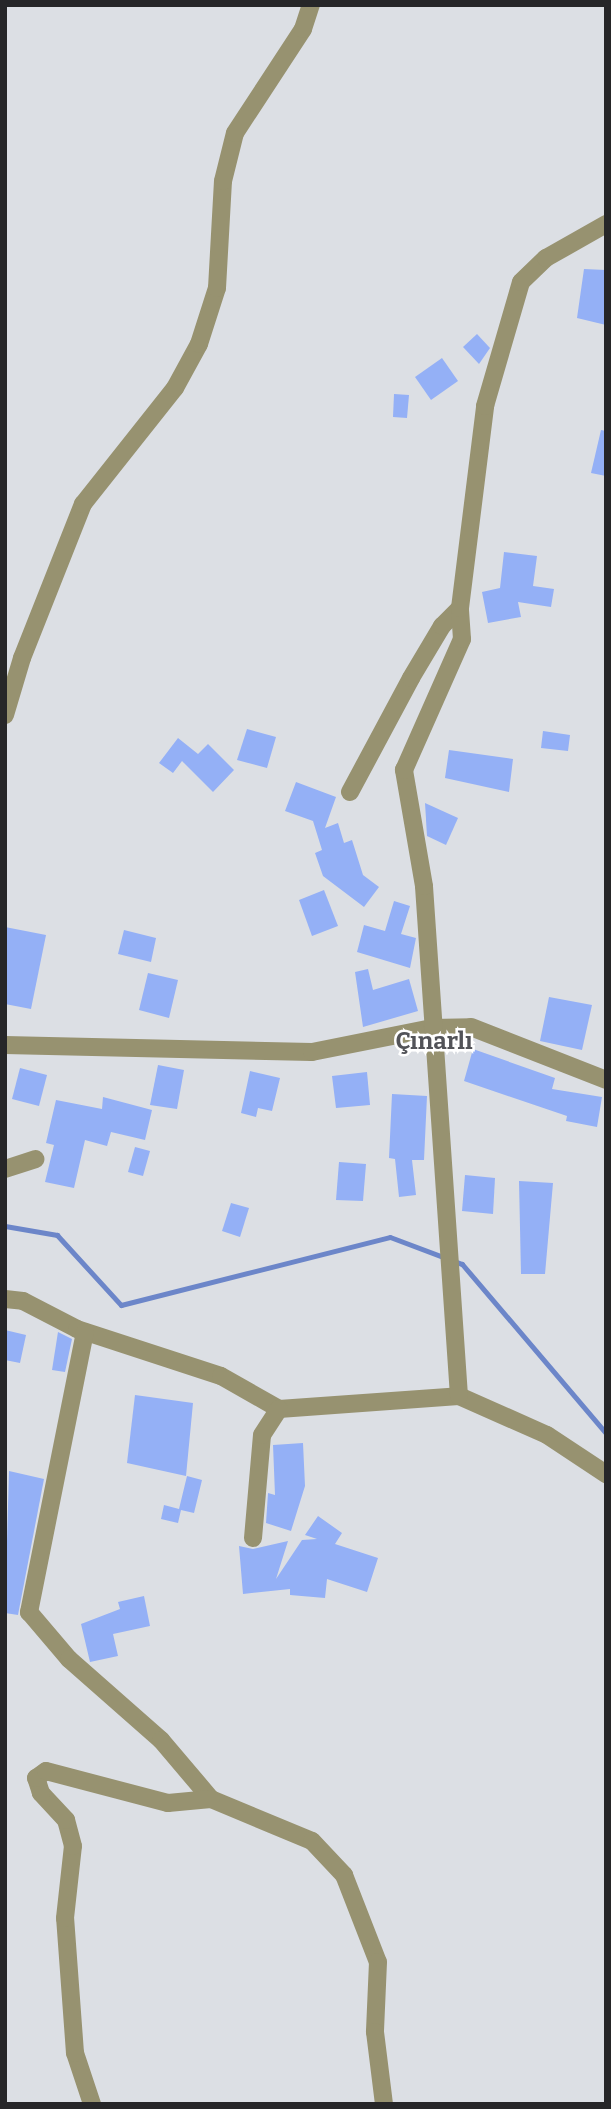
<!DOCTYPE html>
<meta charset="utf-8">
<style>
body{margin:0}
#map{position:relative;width:611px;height:2109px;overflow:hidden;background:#dcdfe4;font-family:Bitter,serif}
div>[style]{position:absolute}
.stream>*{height:5px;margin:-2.5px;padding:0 2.5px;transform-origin:2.5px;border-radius:2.5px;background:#6c86c9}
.building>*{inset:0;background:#94b0f6}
.path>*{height:2.5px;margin-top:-1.25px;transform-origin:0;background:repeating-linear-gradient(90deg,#909195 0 2px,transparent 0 7px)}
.minor>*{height:18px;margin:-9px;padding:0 9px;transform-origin:9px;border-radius:9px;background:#979270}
span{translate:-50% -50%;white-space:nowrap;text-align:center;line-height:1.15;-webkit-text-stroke:5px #fff;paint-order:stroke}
.quarter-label{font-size:24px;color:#525358;font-weight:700}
.frame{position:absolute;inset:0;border:7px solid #262628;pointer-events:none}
</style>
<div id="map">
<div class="stream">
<i style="left:5px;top:1226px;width:53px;rotate:9.8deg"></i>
<i style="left:57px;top:1235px;width:95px;rotate:47.6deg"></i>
<i style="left:121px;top:1305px;width:277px;rotate:-14.2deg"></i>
<i style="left:390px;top:1237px;width:77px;rotate:20.6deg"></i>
<i style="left:462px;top:1264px;width:222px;rotate:49.6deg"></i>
</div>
<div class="building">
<i style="clip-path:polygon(584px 269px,606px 270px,606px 325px,577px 318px)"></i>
<i style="clip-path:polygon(477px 334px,490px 348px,479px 364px,463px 347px)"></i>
<i style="clip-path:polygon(442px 358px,458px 381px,431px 400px,415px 377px)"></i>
<i style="clip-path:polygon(394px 394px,409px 395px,407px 418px,393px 417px)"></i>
<i style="clip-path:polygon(601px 430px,606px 431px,606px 476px,591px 473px)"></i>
<i style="clip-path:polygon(504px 552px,537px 556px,533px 586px,554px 589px,551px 607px,518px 602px,521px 617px,488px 623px,482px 592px,500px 588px)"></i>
<i style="clip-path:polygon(247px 729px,276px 737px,267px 768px,237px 760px)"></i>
<i style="clip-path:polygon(543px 731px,570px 735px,568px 751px,541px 748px)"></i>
<i style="clip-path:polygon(178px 738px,198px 754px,208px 744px,234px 770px,213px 792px,182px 761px,173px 773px,159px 763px)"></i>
<i style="clip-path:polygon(449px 750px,513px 759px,509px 792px,445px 778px)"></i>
<i style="clip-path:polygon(296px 782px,336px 797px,325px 828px,338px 823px,344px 843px,352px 840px,363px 875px,379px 887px,364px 907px,323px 876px,315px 853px,322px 850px,313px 821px,285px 811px)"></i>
<i style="clip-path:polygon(425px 803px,458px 818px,446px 845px,427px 836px)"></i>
<i style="clip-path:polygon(324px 890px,338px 926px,312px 936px,299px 900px)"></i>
<i style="clip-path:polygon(394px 901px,410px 906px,401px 934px,416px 938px,410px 968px,357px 952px,364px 925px,385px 931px)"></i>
<i style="clip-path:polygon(5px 927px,46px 935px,31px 1009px,5px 1004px)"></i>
<i style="clip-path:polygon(124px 930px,156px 938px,151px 962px,118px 954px)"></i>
<i style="clip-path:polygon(368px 969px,373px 990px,409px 979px,418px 1011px,363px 1027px,355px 972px)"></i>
<i style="clip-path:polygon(148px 973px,178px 980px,169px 1018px,139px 1010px)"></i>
<i style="clip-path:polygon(549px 997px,592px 1005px,582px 1050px,540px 1041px)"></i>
<i style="clip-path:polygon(473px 1049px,555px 1078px,552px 1089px,602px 1097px,597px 1127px,566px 1121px,567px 1116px,464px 1081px)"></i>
<i style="clip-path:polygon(158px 1065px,184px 1070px,177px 1109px,150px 1105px)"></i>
<i style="clip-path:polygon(20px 1068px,47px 1075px,39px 1106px,12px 1099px)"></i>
<i style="clip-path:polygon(250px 1071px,280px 1078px,272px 1111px,258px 1108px,256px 1117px,241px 1113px)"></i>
<i style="clip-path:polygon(367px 1072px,370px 1105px,336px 1108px,332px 1076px)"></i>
<i style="clip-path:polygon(392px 1094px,427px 1096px,424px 1160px,412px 1160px,416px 1195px,399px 1197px,395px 1159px,389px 1158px)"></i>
<i style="clip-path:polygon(103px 1097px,152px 1110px,145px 1140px,111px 1132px,107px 1146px,85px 1140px,74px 1188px,45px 1182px,54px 1145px,46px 1143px,56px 1100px,102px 1109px)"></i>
<i style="clip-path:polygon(135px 1147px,150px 1151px,143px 1176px,128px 1172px)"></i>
<i style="clip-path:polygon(339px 1162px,366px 1164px,363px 1201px,336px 1200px)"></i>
<i style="clip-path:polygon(465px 1175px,495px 1178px,493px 1214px,462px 1211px)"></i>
<i style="clip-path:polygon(519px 1181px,553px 1183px,545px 1274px,521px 1274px)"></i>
<i style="clip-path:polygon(231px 1203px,249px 1208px,240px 1237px,222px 1231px)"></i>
<i style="clip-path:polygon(5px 1330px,26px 1335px,20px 1363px,5px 1360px)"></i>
<i style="clip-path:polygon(58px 1332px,72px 1339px,65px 1372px,52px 1370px)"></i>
<i style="clip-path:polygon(135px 1395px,193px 1403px,186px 1476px,127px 1463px)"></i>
<i style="clip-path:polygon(303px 1443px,305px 1486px,291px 1531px,266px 1523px,268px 1493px,275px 1495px,273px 1445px)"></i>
<i style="clip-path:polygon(9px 1471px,44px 1479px,18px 1615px,5px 1613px)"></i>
<i style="clip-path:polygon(187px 1476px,202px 1480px,194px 1513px,181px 1510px,178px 1523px,161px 1519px,164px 1505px,179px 1509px)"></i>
<i style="clip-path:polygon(318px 1516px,342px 1533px,335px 1544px,378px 1558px,367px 1592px,327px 1579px,325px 1598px,290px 1595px,290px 1589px,243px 1594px,239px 1546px,253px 1549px,288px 1541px,276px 1579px,302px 1540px,317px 1539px,305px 1535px)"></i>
<i style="clip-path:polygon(144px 1596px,150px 1626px,113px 1634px,118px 1656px,90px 1662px,81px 1624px,120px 1609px,118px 1602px)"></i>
</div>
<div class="path">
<i style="left:490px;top:2104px;width:68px"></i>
</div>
<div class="minor">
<i style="left:5px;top:715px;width:59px;rotate:-73.4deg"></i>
<i style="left:22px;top:658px;width:166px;rotate:-68.4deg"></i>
<i style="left:83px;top:504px;width:148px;rotate:-51.6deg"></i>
<i style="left:175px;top:388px;width:50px;rotate:-61.4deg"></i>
<i style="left:199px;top:344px;width:59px;rotate:-72.2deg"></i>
<i style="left:217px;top:288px;width:107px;rotate:-86.8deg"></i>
<i style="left:223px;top:181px;width:49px;rotate:-76deg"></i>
<i style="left:235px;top:133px;width:124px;rotate:-56.8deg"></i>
<i style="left:303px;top:29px;width:25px;rotate:-72deg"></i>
<i style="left:350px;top:792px;width:129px;rotate:-61.8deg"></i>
<i style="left:411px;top:678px;width:61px;rotate:-59.2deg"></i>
<i style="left:442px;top:626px;width:25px;rotate:-45deg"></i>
<i style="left:5px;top:1045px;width:307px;rotate:1.3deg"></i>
<i style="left:312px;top:1052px;width:122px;rotate:-11.3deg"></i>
<i style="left:432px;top:1028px;width:39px;rotate:-1deg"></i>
<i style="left:471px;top:1027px;width:145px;rotate:21.4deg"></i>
<i style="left:5px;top:1169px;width:32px;rotate:-18deg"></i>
<i style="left:5px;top:1299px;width:18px;rotate:6deg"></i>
<i style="left:23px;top:1301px;width:61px;rotate:27.4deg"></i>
<i style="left:77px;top:1329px;width:151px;rotate:18.1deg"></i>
<i style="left:221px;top:1376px;width:67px;rotate:29.6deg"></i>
<i style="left:279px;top:1409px;width:180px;rotate:-4.1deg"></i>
<i style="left:459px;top:1396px;width:96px;rotate:23.9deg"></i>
<i style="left:547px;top:1435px;width:71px;rotate:33.5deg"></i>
<i style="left:85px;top:1332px;width:286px;rotate:101.3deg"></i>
<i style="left:29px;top:1612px;width:62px;rotate:49.6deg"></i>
<i style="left:69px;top:1659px;width:123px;rotate:41.4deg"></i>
<i style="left:161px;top:1740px;width:77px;rotate:49.7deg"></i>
<i style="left:211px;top:1799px;width:109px;rotate:22.6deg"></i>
<i style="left:312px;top:1841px;width:47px;rotate:46.7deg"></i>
<i style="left:344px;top:1875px;width:93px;rotate:68.7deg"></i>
<i style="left:378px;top:1962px;width:70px;rotate:92.5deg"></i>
<i style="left:375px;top:2032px;width:73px;rotate:82.9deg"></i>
<i style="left:459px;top:1396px;width:511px;rotate:-93.93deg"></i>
<i style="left:424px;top:886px;width:118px;rotate:-99.8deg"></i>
<i style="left:404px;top:770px;width:143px;rotate:-66.1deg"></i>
<i style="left:462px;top:639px;width:31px;rotate:-94deg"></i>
<i style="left:460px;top:608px;width:204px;rotate:-82.9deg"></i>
<i style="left:485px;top:406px;width:129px;rotate:-73.8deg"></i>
<i style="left:521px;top:282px;width:35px;rotate:-44deg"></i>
<i style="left:546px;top:258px;width:69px;rotate:-29.5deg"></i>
<i style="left:253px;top:1538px;width:103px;rotate:-85deg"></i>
<i style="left:262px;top:1435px;width:31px;rotate:-57deg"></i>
<i style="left:92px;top:2104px;width:54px;rotate:-108.4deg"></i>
<i style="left:75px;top:2053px;width:135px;rotate:-94.2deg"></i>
<i style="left:65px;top:1918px;width:72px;rotate:-83.7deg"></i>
<i style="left:73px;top:1846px;width:27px;rotate:-105deg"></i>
<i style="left:66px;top:1820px;width:37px;rotate:-133deg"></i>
<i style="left:41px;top:1793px;width:16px;rotate:-108deg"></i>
<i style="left:36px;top:1778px;width:12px;rotate:-35deg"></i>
<i style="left:46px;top:1771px;width:126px;rotate:14.7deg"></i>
<i style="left:168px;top:1803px;width:43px;rotate:-5.3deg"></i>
</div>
<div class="quarter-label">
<span style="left:434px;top:1042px">Çınarlı</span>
</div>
<div class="frame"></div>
</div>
